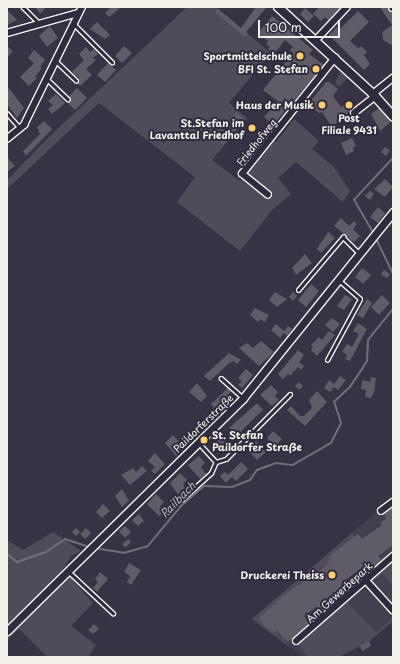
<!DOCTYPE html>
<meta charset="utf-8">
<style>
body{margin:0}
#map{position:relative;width:400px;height:664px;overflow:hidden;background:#373244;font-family:"Playpen Sans",sans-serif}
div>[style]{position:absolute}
.built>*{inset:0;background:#433f4e}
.green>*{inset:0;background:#504b59}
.stream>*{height:1.5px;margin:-0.75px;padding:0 0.75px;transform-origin:0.75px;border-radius:0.75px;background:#726e77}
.building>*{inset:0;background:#5f5c67}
.roads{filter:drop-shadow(1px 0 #f4f1e8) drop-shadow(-1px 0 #f4f1e8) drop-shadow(0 1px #f4f1e8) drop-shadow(0 -1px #f4f1e8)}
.service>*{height:2.5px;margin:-1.25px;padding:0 1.25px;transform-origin:1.25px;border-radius:1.25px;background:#2f2a3d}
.minor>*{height:5.5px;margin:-2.75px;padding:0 2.75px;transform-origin:2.75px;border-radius:2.75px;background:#2f2a3d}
.tertiary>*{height:7px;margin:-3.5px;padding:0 3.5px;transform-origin:3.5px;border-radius:3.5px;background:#2f2a3d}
.secondary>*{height:8px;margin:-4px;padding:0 4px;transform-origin:4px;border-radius:4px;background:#2f2a3d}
.dots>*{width:11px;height:11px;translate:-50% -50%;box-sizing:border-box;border:2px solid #2f2a3d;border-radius:50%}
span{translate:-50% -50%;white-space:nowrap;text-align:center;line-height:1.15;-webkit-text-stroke:4px #2f2a3d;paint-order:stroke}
.poi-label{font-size:10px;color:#f4f1e8;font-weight:700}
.right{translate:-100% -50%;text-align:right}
.left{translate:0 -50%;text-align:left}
.street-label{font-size:10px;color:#f4f1e8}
.water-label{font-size:11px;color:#bab6b5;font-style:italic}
.frame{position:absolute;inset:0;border:8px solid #f4f1e8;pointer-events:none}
.scale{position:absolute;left:258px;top:20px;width:82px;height:18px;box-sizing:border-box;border:2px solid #f4f1e8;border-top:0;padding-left:5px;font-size:12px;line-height:14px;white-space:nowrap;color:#f4f1e8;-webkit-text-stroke:3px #2f2a3d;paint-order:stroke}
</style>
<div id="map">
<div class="built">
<i style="clip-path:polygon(393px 497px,393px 621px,391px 623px,368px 642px,339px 657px,303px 657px,252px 619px)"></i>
</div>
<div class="green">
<i style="clip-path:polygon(187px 7px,216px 7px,271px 53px,229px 103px,247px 118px,212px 160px,240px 181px,273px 140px,276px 142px,294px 119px,319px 141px,312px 149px,334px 167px,350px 191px,343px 202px,296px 162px,278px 178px,291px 194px,272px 210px,240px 251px,177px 202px,195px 177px,99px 103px,7px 189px,7px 180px,50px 136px)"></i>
<i style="clip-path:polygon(340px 72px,347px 78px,340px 87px,335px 84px)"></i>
<i style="clip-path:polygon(53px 532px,81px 551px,71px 556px,63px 569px,93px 603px,71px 626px,96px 645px,88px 657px,47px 657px,19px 629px,7px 640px,7px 540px,23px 550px)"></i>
<i style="clip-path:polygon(352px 533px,355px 537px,328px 557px,331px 561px,284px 595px,259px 618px,264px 626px,276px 630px,281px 638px,283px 637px,289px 647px,252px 619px)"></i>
<i style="clip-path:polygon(393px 559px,393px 586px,382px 574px,374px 580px,374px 577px)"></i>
<i style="clip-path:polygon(345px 601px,376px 632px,393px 618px,391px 623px,368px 642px,339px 657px,307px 656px,299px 645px,301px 640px)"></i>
</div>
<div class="stream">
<i style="left:372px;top:231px;width:36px;rotate:-120deg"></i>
<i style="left:354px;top:200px;width:57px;rotate:-47.1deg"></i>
<i style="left:377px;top:240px;width:37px;rotate:64deg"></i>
<i style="left:94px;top:548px;width:30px;rotate:9deg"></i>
<i style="left:124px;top:553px;width:25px;rotate:-16deg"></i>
<i style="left:148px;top:546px;width:52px;rotate:-50.5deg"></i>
<i style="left:181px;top:506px;width:30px;rotate:-41deg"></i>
<i style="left:204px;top:486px;width:28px;rotate:2deg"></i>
<i style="left:232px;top:487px;width:19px;rotate:-21deg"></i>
<i style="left:250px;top:480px;width:12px;rotate:-55deg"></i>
<i style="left:257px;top:470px;width:20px;rotate:-20deg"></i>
<i style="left:276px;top:463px;width:17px;rotate:7deg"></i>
<i style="left:293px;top:465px;width:44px;rotate:-30.1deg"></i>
<i style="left:331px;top:443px;width:22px;rotate:-63deg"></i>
<i style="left:341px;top:423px;width:22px;rotate:-108deg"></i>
<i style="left:334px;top:402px;width:22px;rotate:-43deg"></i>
<i style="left:350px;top:387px;width:22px;rotate:-56deg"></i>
<i style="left:362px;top:369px;width:9px;rotate:-58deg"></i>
<i style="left:367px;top:361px;width:21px;rotate:-87deg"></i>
<i style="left:368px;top:340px;width:40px;rotate:-51deg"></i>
<i style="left:7px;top:553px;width:13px;rotate:42deg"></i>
<i style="left:17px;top:562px;width:31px;rotate:-19deg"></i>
<i style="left:46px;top:552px;width:23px;rotate:-34deg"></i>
<i style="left:65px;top:539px;width:23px;rotate:18deg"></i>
</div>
<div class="building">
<i style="clip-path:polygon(35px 7px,43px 7px,45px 9px,40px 14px)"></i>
<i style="clip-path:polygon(111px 7px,121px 7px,109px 17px,105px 13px)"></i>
<i style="clip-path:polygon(256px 7px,267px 7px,246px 32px,248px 34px,245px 37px,215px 12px,218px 9px,241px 28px)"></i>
<i style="clip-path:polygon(319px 7px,341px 7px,328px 20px,325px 17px,321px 21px,313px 14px)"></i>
<i style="clip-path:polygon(380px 7px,388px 7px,393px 13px,393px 46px,383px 40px,382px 32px,392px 25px)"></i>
<i style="clip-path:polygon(305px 8px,314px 16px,308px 22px,300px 14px)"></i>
<i style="clip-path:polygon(7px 10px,17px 20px,7px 25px)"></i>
<i style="clip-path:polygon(358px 11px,369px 22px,350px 41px,358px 48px,361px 46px,367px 52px,364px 55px,370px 64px,364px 70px,329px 35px,337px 27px,339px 30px)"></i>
<i style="clip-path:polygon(272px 16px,313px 50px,309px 54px,324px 65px,273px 125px,264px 117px,278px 101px,263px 90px,293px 53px,290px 50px,293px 47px,285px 40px,274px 54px,268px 49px,270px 47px,266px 44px,268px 41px,258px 33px)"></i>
<i style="clip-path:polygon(97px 22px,110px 35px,105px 39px,90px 29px)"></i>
<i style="clip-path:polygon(50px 26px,58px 38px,47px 47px,39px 36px)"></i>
<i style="clip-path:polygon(7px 46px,13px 51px,7px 58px)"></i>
<i style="clip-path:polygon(124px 46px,132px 53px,122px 63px,115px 56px)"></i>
<i style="clip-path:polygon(86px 47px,90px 52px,94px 49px,98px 54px,93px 58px,96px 60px,86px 69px,92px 75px,80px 86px,77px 83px,79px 78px,72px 72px,84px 60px,79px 54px)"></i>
<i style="clip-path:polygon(34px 50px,45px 60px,40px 67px,42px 68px,35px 77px,37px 78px,29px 86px,20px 77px,34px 63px,28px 58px)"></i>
<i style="clip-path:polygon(108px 63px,116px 70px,105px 82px,97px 75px)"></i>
<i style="clip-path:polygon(326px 82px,329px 82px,338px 89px,333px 96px,341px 107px,349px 101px,354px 107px,332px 127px,322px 112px,319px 113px,310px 106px,310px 102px)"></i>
<i style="clip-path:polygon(7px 86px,24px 108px,17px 118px,7px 104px)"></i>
<i style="clip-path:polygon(77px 88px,87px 98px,75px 110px,65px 100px,70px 101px,69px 96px)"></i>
<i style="clip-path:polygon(56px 94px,65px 103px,52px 114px,48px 109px,53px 105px,48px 101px)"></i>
<i style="clip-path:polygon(379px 108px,391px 122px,380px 131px,371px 114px)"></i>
<i style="clip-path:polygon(236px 112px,244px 119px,223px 145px,219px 142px,237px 119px,233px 116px)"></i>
<i style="clip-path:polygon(44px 121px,52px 129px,26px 156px,23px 151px,40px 134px,37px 127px)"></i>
<i style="clip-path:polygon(352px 138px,356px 146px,353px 148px,354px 151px,346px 155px,341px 143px)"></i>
<i style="clip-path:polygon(385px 147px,390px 150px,386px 156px,381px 152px)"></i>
<i style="clip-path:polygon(7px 157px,15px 166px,7px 172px)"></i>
<i style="clip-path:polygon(385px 179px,393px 187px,385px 197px,374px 189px)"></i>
<i style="clip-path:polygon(370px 191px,374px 194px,370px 200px,365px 196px)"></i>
<i style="clip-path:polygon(378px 207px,385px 213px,378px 223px,370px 217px)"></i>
<i style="clip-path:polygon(341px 218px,349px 226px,354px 221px,357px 224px,353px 229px,360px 236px,354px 242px,334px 226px)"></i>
<i style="clip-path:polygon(328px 232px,335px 238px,321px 253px,317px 249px)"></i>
<i style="clip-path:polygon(305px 254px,312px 263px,296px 275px,292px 268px)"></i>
<i style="clip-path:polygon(362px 268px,371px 275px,363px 284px,355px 277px)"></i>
<i style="clip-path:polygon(384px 270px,390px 274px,387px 278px,381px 274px)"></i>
<i style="clip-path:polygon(311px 284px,319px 291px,306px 307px,298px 300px)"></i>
<i style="clip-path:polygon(275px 292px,287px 299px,277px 307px,269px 300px)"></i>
<i style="clip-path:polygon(293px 292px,297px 296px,293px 301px,289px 297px)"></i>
<i style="clip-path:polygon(345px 295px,352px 299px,344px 310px,337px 306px)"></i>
<i style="clip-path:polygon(382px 295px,390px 303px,379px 315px,371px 307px)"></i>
<i style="clip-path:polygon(367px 299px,372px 303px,363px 318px,357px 315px)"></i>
<i style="clip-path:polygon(255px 308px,269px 315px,265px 322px,260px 319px,258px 322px,250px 315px)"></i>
<i style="clip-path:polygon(332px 318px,340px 324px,333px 332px,325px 325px)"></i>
<i style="clip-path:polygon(358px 323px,367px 329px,350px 361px,345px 359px,347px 355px,342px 352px,347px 344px,352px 347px,359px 334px,353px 331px)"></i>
<i style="clip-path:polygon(276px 324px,284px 331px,288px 326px,292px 329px,287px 336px,284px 333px,280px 338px,271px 330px)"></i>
<i style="clip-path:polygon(329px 331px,335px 335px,317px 356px,311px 350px,313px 347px,311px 345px,319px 337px,322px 340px)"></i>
<i style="clip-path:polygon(261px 341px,274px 352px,259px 366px,239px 348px,247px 343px,253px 348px)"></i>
<i style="clip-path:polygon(298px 350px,304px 355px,299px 362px,304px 366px,301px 370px,298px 367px,290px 376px,288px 374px,283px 379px,278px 374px)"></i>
<i style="clip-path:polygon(229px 353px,241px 360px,237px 364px,233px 361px,228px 364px,210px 381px,204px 376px)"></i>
<i style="clip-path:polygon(246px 369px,253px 375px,242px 388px,238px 385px,242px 381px,238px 378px)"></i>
<i style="clip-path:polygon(340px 376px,346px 380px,338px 390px,334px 387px,330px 392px,324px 388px,329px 380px,334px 384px)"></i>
<i style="clip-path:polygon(371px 377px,376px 378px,374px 392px,371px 398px,365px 397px,366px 390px,361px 389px,362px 380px,370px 382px)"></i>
<i style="clip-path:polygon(299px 382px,303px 386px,299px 390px,295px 386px)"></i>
<i style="clip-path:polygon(197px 383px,207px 396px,201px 402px,189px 392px)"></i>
<i style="clip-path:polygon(271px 385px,278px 392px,275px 396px,279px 400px,272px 406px,260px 395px)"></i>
<i style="clip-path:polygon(228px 388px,231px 391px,219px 408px,223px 411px,219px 415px,216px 412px,211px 417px,209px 415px,214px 408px,211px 404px)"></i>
<i style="clip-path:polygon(317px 391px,327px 402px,305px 426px,287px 410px,291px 406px,300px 416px,304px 416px,312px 408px,309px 400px)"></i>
<i style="clip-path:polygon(257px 403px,263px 410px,241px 431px,244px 433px,241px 438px,229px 428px)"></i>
<i style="clip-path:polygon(273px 431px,282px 439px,278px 443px,281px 446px,275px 452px,269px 447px,272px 443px,267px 438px)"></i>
<i style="clip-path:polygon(173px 435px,179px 441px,175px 445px,180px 451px,176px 456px,165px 443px)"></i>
<i style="clip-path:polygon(220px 435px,228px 443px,219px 452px,211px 444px)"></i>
<i style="clip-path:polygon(256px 441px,266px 452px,257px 460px,247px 449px)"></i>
<i style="clip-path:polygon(155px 453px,165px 464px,155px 474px,151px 471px,155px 467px,148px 461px)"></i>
<i style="clip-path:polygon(199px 456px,205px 463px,201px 467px,206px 474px,200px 479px,188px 465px)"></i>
<i style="clip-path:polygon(241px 462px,248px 469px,236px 481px,232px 477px,226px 483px,220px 476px,225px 472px,228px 475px)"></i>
<i style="clip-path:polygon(142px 466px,147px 471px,130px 485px,121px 475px,133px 468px,136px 472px)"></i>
<i style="clip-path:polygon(180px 473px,187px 480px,183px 484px,187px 491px,179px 496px,170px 483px)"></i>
<i style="clip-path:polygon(122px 489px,129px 501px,122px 507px,115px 496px)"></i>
<i style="clip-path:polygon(156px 494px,164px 502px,160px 506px,164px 513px,159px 516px,147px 504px)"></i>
<i style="clip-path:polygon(103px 504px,110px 511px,102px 518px,96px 512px)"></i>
<i style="clip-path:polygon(393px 507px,393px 545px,378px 556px,381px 559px,379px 563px,373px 567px,369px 562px,341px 583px,344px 593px,340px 596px,336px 592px,324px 601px,325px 609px,321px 612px,317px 606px,304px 616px,309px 624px,288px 642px,276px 630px,274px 632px,264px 626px,259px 618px,284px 595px,324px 567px,330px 560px,328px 557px,358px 534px,362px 539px,382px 525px,380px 523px,386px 519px,384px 514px)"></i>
<i style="clip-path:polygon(139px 514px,144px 521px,138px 526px,132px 520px)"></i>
<i style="clip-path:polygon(125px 526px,131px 532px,125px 538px,119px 531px)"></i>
<i style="clip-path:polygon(76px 528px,80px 532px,76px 536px,72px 532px)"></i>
<i style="clip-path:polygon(86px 528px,91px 533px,85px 539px,80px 534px)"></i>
<i style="clip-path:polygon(128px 539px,131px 542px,125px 548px,122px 544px)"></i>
<i style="clip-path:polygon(129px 563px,141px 570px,131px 585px,127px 582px,130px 576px,124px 572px)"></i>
<i style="clip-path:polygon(100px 572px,108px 579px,97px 592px,93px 588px,98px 582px,95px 579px)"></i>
<i style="clip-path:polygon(94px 624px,99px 629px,93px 634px,88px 630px)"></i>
<i style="clip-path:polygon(369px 641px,371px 646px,362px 651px,360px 646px)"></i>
</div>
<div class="roads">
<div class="service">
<i style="left:23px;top:7px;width:23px;rotate:45deg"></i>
<i style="left:74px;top:24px;width:54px;rotate:45deg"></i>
<i style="left:56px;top:61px;width:28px;rotate:44deg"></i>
<i style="left:47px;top:79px;width:29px;rotate:44deg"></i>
<i style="left:7px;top:113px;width:18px;rotate:49deg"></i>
<i style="left:298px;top:290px;width:70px;rotate:-49.7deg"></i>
<i style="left:343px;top:237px;width:23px;rotate:45deg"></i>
<i style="left:327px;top:360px;width:69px;rotate:-61.6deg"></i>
<i style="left:360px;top:299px;width:28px;rotate:-139deg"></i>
<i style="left:221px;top:378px;width:28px;rotate:42deg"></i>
<i style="left:199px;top:443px;width:25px;rotate:48deg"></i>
<i style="left:216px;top:462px;width:10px;rotate:-17deg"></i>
<i style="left:226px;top:459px;width:91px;rotate:-45.4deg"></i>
<i style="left:168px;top:512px;width:58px;rotate:-42.2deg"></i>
<i style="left:211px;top:473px;width:12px;rotate:-66deg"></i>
<i style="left:68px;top:571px;width:62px;rotate:43deg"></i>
</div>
<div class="minor">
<i style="left:393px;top:7px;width:1px;rotate:90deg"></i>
<i style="left:7px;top:33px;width:74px;rotate:-15.7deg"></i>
<i style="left:316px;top:40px;width:45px;rotate:-46.8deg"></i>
<i style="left:373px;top:94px;width:26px;rotate:-39deg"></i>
<i style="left:354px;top:113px;width:28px;rotate:-38deg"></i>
<i style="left:7px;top:139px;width:22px;rotate:-39deg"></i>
<i style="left:24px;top:125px;width:131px;rotate:-63.8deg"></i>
<i style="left:268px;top:195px;width:33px;rotate:-141deg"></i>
<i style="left:242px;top:174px;width:149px;rotate:-51.3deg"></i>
<i style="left:381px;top:511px;width:15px;rotate:-37deg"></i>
<i style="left:365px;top:579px;width:42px;rotate:47.9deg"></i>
<i style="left:296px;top:641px;width:129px;rotate:-41.2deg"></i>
</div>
<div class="tertiary">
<i style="left:7px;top:631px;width:332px;rotate:-44.6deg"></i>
<i style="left:243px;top:398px;width:239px;rotate:-51.1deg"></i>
</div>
<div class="secondary">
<i style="left:278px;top:7px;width:129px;rotate:42.5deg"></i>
<i style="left:373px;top:94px;width:30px;rotate:48deg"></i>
</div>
</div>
<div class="dots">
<i style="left:300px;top:56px;background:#ffd166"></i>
<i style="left:316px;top:69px;background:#ffd166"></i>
<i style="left:322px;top:105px;background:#ffd166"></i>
<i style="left:349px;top:105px;background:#ffd166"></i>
<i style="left:252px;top:128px;background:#ffd166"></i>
<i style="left:204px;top:440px;background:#ffd166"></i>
<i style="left:332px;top:575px;background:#ffd166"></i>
</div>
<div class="poi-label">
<span class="right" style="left:292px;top:56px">Sportmittelschule</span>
<span class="right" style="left:308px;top:69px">BFI St. Stefan</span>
<span class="right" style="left:314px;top:105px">Haus der Musik</span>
<span style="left:349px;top:123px">Post<br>Filiale 9431</span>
<span class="right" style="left:244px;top:128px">St.Stefan im<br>Lavanttal Friedhof</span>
<span class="left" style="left:212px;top:440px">St. Stefan<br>Paildorfer Straße</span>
<span class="right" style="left:324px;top:575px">Druckerei Theiss</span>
</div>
<div class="street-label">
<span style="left:256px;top:142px;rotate:-51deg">Friedhofweg</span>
<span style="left:203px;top:423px;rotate:-44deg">Paildorferstraße</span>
<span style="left:339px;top:592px;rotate:-42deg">Am Gewerbepark</span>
</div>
<div class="water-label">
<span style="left:178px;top:500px;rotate:-46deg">Pailbach</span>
</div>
<div class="frame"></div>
<div class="scale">100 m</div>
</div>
